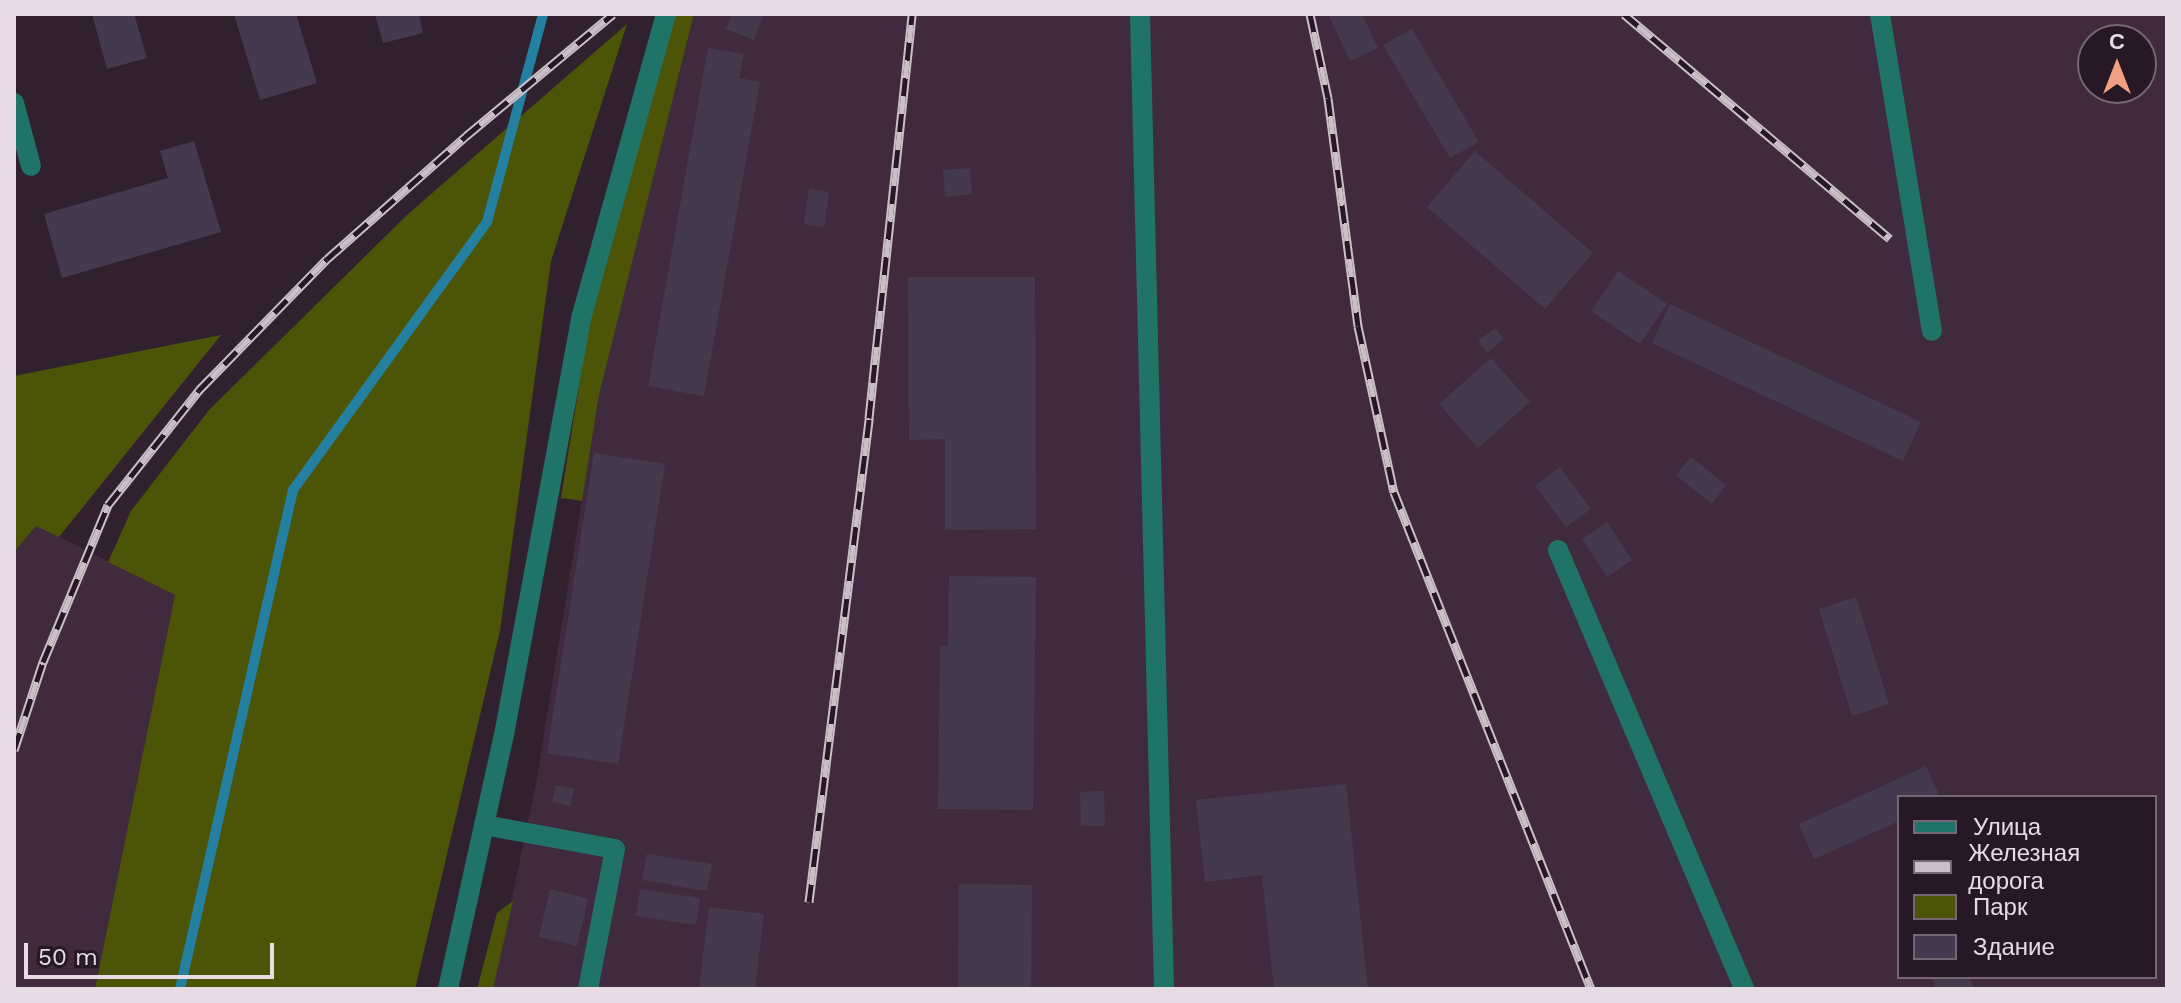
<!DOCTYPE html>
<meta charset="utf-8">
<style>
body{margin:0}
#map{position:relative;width:2181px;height:1003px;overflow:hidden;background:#31212f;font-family:"Work Sans",sans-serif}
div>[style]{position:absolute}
.built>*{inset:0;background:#402b3e}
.green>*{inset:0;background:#4c5407}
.stream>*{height:10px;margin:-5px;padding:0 5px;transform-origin:5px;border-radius:5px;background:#2480a0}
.building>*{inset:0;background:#453a4d}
.service>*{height:20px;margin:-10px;padding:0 10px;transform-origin:10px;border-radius:10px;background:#207467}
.minor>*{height:20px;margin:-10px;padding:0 10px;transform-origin:10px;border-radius:10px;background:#207467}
.rail>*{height:9px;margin-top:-4.5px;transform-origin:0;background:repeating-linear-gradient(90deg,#271826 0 18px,#cabec8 0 36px);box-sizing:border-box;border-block:2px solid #cabec8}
span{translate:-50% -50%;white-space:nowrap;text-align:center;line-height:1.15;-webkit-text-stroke:7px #271826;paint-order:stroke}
.frame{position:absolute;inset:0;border:16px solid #e7dce6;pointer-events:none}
.legend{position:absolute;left:1897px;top:795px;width:260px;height:184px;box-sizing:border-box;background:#271826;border:2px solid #746673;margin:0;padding:10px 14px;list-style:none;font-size:24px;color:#e7dce6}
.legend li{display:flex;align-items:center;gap:16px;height:40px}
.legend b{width:40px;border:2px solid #746673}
.north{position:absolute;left:2077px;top:24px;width:80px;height:80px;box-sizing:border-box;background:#271826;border:2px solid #746673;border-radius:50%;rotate:0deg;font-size:22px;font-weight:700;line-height:32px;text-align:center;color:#e7dce6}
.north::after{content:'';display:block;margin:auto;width:28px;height:36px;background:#f2a07f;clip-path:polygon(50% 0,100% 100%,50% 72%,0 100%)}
.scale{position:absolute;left:24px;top:943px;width:250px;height:36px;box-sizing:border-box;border:4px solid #e7dce6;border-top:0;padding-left:10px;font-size:24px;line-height:28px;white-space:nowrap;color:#e7dce6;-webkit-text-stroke:6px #271826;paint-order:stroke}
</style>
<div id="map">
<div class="built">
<i style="clip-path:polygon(evenodd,694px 14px,2167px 14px,2167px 989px,493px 989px,536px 784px,599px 395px,694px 14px,2093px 40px,2141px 40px,2141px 88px,2093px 88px,2093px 40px,694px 14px,1899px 797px,2155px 797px,2155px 977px,1899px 977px,1899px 797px)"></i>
<i style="clip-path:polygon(36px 525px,175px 595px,95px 989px,14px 989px,14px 552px)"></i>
</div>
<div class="green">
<i style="clip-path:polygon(671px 14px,694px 14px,599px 395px,582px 501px,561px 498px,591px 311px)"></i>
<i style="clip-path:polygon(627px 24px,551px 261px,500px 631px,415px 989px,95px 989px,175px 595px,108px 562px,131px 511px,209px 410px,407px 215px)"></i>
<i style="clip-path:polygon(221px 335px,59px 537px,36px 526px,14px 552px,14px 376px)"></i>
<i style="clip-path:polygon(513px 901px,493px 989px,477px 989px,497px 913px)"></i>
</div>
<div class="stream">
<i style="left:180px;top:989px;width:512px;rotate:-77.24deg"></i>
<i style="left:293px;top:490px;width:331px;rotate:-54.1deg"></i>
<i style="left:487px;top:222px;width:215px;rotate:-74.9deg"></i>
</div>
<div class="building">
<i style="clip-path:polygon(92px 14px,134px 14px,147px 58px,107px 69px)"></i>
<i style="clip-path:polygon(234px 14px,296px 14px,317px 83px,260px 100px)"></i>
<i style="clip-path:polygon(375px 14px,419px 14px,423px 33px,383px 43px)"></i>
<i style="clip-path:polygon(732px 14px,764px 14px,754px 40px,726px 29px)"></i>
<i style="clip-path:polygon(1328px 14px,1362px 14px,1378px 48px,1350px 61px)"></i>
<i style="clip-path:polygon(1412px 29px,1479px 142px,1450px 158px,1383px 45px)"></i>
<i style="clip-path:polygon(708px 48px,744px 54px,739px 78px,760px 82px,704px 396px,648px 386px)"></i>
<i style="clip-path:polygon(194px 141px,221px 232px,62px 278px,44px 214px,168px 178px,160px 151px)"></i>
<i style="clip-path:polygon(1475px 151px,1593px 253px,1545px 309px,1427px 207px)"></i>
<i style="clip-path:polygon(970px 168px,972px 194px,945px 197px,943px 170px)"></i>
<i style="clip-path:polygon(809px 189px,829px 192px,824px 227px,804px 224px)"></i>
<i style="clip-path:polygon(1618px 271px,1667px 304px,1640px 344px,1591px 311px)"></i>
<i style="clip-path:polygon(908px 277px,1035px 277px,1036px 529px,945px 530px,945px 439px,909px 440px)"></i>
<i style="clip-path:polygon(1670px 304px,1921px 422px,1903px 461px,1652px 343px)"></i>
<i style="clip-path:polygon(1495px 328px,1504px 339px,1487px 353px,1478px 341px)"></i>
<i style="clip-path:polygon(1491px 358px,1530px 402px,1478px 448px,1439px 404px)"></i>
<i style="clip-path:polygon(594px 453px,665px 464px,618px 764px,547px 753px)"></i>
<i style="clip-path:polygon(1691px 457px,1726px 485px,1712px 504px,1676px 475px)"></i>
<i style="clip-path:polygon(1560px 467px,1591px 509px,1566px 527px,1535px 486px)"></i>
<i style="clip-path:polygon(1607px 522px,1632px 560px,1607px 577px,1582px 539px)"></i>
<i style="clip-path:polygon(949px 576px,1036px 577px,1033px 810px,938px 809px,940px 646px,948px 646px)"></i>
<i style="clip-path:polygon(1856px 597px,1889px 704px,1852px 716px,1819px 609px)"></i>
<i style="clip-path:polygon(1926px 766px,1940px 797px,1899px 797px,1899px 821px,1814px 859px,1799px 824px)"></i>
<i style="clip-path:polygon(1346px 784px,1368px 989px,1274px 989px,1262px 875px,1205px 882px,1196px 800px)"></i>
<i style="clip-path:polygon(556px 785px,574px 789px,570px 806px,552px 802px)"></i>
<i style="clip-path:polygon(1104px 791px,1105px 826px,1081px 826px,1080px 792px)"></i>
<i style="clip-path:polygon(647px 854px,712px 864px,707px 891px,642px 880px)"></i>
<i style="clip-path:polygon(959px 884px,1032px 885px,1031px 989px,958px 989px)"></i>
<i style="clip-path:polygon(550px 889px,588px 899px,577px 946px,539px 937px)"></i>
<i style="clip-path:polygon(640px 889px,700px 898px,696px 925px,636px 916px)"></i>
<i style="clip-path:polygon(709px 907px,764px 914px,755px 989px,699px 989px)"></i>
<i style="clip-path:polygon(1932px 977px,1970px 977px,1974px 989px,1936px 989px)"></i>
</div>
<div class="service">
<i style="left:1140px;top:14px;width:975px;rotate:88.59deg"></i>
<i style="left:1880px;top:14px;width:321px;rotate:80.7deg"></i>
<i style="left:14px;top:103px;width:65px;rotate:74.9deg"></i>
<i style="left:1558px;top:550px;width:477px;rotate:67deg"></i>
<i style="left:484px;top:825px;width:133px;rotate:10.4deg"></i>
<i style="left:615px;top:849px;width:143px;rotate:100.9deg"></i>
</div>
<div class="minor">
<i style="left:448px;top:989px;width:260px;rotate:-77.6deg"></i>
<i style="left:504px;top:735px;width:427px;rotate:-79.5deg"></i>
<i style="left:582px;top:315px;width:313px;rotate:-74.4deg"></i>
</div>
<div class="rail">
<i style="left:1310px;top:14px;width:86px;rotate:77.9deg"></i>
<i style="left:1328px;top:98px;width:230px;rotate:82.5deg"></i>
<i style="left:1358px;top:326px;width:170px;rotate:77.8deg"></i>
<i style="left:1394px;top:492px;width:535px;rotate:68.38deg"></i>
<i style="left:1624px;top:14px;width:348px;rotate:40.2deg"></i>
<i style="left:14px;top:750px;width:93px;rotate:-71.8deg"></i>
<i style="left:43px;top:662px;width:170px;rotate:-67.5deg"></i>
<i style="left:108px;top:505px;width:147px;rotate:-51.6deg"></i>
<i style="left:199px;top:390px;width:183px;rotate:-45.7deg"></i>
<i style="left:327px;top:259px;width:186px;rotate:-41.5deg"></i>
<i style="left:466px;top:136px;width:191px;rotate:-39.7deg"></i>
<i style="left:809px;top:902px;width:488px;rotate:-82.9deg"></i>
<i style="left:869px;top:418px;width:406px;rotate:-83.9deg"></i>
</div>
<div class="frame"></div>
<ul class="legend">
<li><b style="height:10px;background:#207467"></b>Улица</li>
<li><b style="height:10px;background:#cabec8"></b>Железная дорога</li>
<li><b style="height:22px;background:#4c5407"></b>Парк</li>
<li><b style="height:22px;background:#453a4d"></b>Здание</li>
</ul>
<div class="north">С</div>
<div class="scale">50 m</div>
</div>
